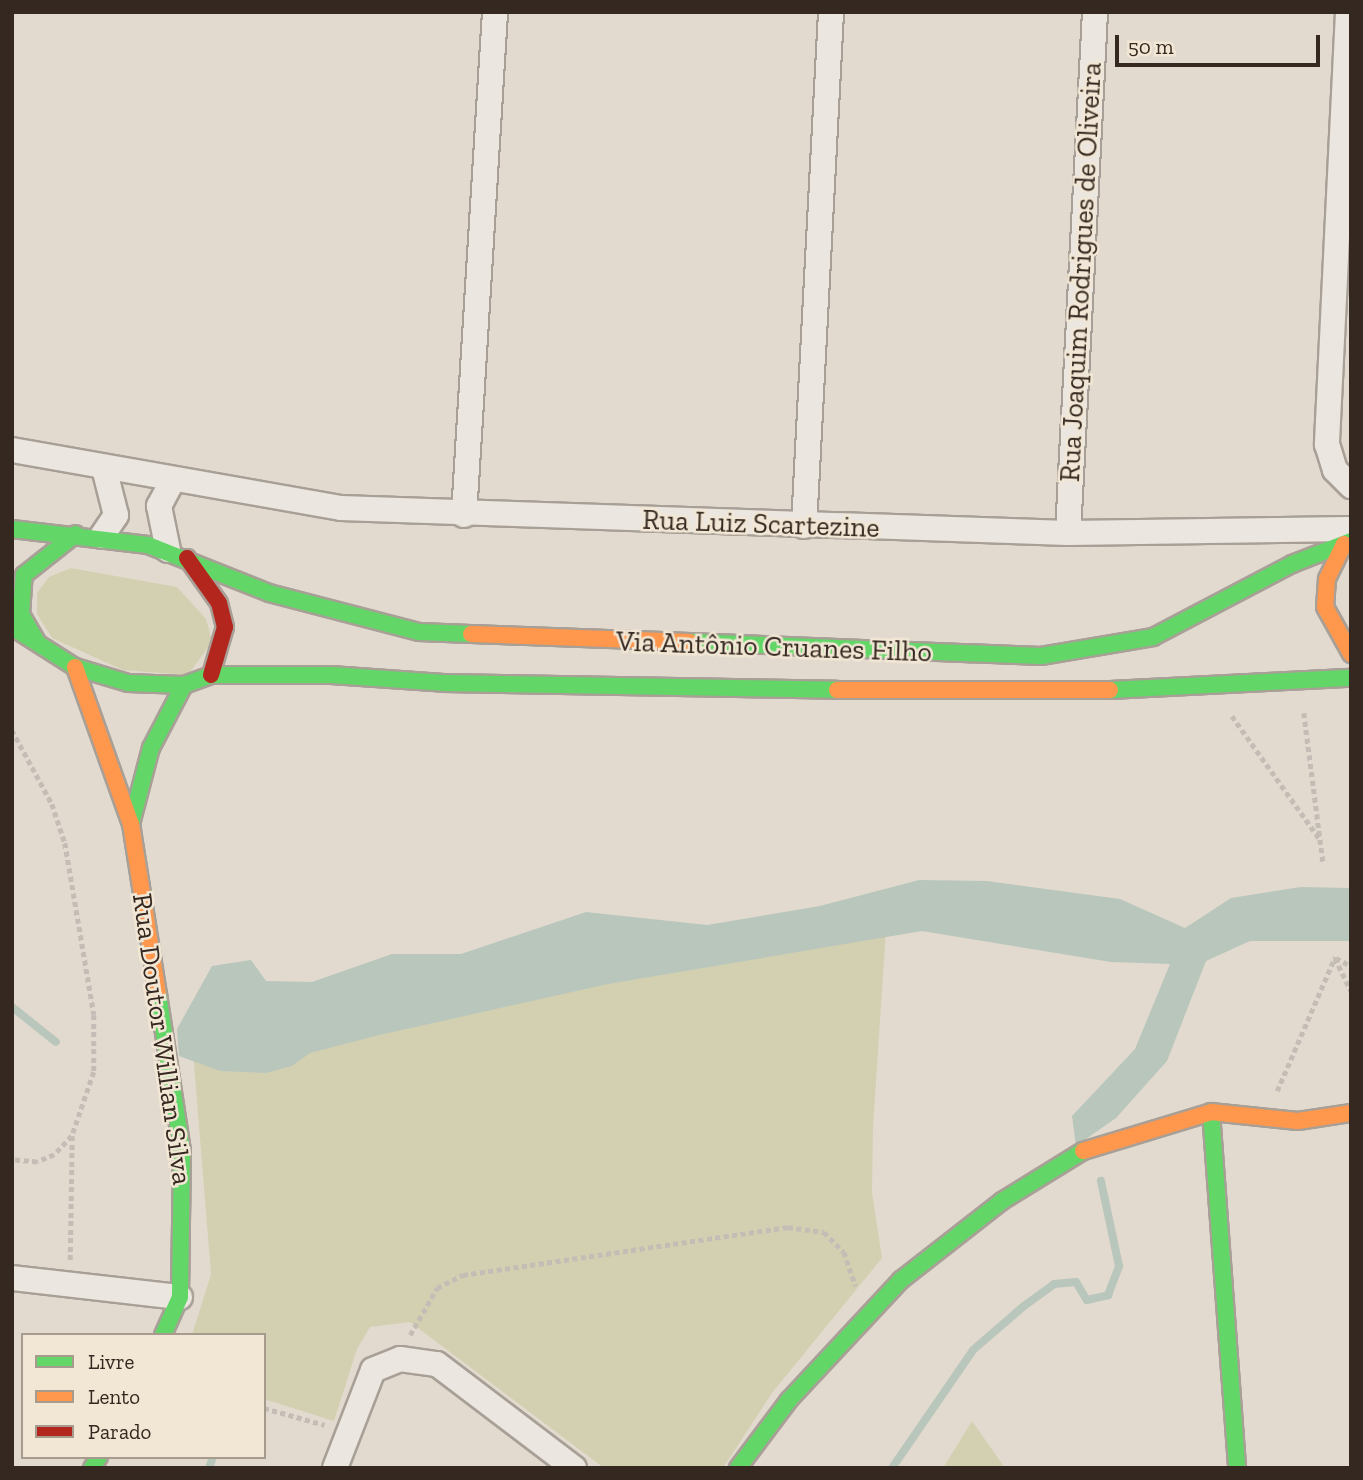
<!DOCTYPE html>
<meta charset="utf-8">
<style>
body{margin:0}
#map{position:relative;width:1363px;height:1480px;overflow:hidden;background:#e2dace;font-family:"Zilla Slab",serif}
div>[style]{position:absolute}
.green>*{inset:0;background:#d3d0b2}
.water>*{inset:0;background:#b9c6bc}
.stream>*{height:8px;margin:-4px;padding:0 4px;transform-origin:4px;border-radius:4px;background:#b9c6bc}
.path>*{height:4.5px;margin-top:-2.25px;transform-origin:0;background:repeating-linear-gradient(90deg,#c3bdb6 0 5px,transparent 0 8.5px)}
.roads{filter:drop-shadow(2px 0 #a8a097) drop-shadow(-2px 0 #a8a097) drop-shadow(0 2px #a8a097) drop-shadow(0 -2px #a8a097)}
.street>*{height:24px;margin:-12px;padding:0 12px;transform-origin:12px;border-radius:12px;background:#ebe6df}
.fast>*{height:16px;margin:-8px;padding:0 8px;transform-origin:8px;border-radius:8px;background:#63d668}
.slow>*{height:16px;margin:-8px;padding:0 8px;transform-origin:8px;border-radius:8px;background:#ff974d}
.jam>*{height:16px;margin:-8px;padding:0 8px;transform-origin:8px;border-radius:8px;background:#b3261e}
span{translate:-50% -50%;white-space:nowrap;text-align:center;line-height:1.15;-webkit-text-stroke:5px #f2e7d5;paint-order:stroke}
.street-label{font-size:28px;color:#352820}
.frame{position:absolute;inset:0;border:14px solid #352820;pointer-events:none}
.legend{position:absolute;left:21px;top:1333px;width:245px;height:126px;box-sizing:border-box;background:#f2e7d5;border:2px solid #a69b8d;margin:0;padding:9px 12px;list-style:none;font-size:21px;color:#352820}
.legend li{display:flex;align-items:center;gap:14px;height:35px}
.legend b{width:35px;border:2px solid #a69b8d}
.scale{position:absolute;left:1115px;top:35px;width:205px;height:32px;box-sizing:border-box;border:4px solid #352820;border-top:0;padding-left:9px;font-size:21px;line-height:24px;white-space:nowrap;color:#352820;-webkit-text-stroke:5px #f2e7d5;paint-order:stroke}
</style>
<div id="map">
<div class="green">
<i style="clip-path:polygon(71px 568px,177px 587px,206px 619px,212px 642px,188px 675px,123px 670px,52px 638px,37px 614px,37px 593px,49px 577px)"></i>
<i style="clip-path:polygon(886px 930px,873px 1127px,872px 1192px,882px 1258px,772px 1393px,723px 1468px,604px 1468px,410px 1322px,370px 1327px,357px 1349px,334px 1421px,264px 1399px,264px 1335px,192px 1335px,211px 1274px,193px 1052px)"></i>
<i style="clip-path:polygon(972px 1421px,1005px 1468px,943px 1468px)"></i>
</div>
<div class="water">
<i style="clip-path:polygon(919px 880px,987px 881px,1120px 899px,1185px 928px,1231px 898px,1301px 887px,1351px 888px,1351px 941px,1250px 941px,1206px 961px,1167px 1061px,1116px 1118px,1076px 1146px,1072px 1116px,1135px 1049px,1170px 964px,1111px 962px,922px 931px,608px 984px,375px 1036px,310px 1053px,292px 1066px,266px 1073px,220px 1071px,179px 1056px,177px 1029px,212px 966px,251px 960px,266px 981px,312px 982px,392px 954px,461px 954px,586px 912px,707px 925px,820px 906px)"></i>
</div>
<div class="stream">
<i style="left:12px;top:1007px;width:56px;rotate:38.5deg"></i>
<i style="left:209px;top:1468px;width:12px;rotate:-70deg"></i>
<i style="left:892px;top:1468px;width:143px;rotate:-55.5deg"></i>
<i style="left:973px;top:1350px;width:67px;rotate:-40.8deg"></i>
<i style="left:1024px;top:1306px;width:37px;rotate:-36deg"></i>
<i style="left:1054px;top:1284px;width:22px;rotate:-5deg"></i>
<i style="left:1076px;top:1282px;width:21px;rotate:59deg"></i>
<i style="left:1087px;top:1300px;width:22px;rotate:-13deg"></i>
<i style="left:1108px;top:1295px;width:31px;rotate:-69deg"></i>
<i style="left:1119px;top:1266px;width:87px;rotate:-102deg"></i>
</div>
<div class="path">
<i style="left:1304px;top:713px;width:150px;rotate:82.7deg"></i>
<i style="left:1232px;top:716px;width:153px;rotate:54.5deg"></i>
<i style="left:12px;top:730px;width:84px;rotate:61.6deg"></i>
<i style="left:52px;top:804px;width:41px;rotate:71.6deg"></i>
<i style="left:65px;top:843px;width:174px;rotate:80.4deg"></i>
<i style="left:94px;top:1015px;width:57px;rotate:90deg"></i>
<i style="left:94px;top:1072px;width:68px;rotate:109deg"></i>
<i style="left:72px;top:1136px;width:26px;rotate:133deg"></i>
<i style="left:54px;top:1155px;width:18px;rotate:158deg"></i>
<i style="left:37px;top:1162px;width:25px;rotate:-175deg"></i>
<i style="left:1335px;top:958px;width:37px;rotate:64deg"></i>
<i style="left:1336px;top:958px;width:17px;rotate:28deg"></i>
<i style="left:1277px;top:1091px;width:146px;rotate:-66.6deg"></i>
<i style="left:70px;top:1260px;width:124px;rotate:-89.1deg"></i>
<i style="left:410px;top:1335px;width:54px;rotate:-60.1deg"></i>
<i style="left:437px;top:1288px;width:29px;rotate:-27deg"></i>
<i style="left:463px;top:1275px;width:329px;rotate:-8.4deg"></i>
<i style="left:788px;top:1227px;width:36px;rotate:8deg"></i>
<i style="left:824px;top:1232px;width:28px;rotate:45deg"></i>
<i style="left:844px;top:1252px;width:36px;rotate:71deg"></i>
<i style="left:264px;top:1408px;width:63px;rotate:15.6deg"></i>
</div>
<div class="roads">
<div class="street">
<i style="left:1348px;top:12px;width:433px;rotate:92.8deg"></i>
<i style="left:1327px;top:444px;width:27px;rotate:73deg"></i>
<i style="left:1335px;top:470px;width:23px;rotate:45deg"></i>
<i style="left:12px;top:450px;width:334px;rotate:10deg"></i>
<i style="left:341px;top:508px;width:727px;rotate:1.97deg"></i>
<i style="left:1068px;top:533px;width:283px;rotate:-0.8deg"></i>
<i style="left:464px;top:515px;width:504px;rotate:-86.47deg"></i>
<i style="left:804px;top:526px;width:515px;rotate:-86.99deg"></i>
<i style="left:1068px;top:533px;width:522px;rotate:-87.03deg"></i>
<i style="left:102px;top:536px;width:25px;rotate:-56deg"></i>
<i style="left:116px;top:515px;width:49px;rotate:-104.3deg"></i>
<i style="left:168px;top:550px;width:45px;rotate:-101.6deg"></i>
<i style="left:159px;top:506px;width:30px;rotate:-62deg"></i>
<i style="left:12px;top:1278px;width:169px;rotate:6.5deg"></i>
<i style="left:335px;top:1468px;width:105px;rotate:-68.8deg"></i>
<i style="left:373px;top:1370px;width:29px;rotate:-22deg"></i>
<i style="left:400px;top:1359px;width:37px;rotate:8deg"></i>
<i style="left:437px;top:1364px;width:172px;rotate:37.2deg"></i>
</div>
<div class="fast">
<i style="left:12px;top:529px;width:137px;rotate:6.7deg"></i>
<i style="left:148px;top:545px;width:130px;rotate:21.6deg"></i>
<i style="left:269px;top:593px;width:155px;rotate:14.6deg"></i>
<i style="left:419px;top:632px;width:52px;rotate:2.2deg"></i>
<i style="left:12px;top:627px;width:75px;rotate:32.4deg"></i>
<i style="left:75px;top:667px;width:55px;rotate:16.8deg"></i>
<i style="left:128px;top:683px;width:56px;rotate:2deg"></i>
<i style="left:184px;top:685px;width:29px;rotate:-20deg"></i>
<i style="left:211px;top:675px;width:120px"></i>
<i style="left:331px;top:675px;width:113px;rotate:4deg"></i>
<i style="left:444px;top:683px;width:393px;rotate:1deg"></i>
<i style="left:37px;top:642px;width:32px;rotate:-120deg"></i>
<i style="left:21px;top:614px;width:39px;rotate:-86deg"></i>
<i style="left:24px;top:575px;width:66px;rotate:-38.3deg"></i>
<i style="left:690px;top:642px;width:351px;rotate:2.3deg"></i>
<i style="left:1041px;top:656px;width:114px;rotate:-9.6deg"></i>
<i style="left:1153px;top:637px;width:157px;rotate:-27.7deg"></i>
<i style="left:1292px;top:564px;width:63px;rotate:-21.3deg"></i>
<i style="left:1110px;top:690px;width:241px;rotate:-2.9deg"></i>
<i style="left:131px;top:824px;width:79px;rotate:-75.3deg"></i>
<i style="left:151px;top:748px;width:71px;rotate:-62.4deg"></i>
<i style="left:158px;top:994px;width:159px;rotate:81.3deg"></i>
<i style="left:182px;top:1151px;width:146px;rotate:90.8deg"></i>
<i style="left:180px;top:1297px;width:42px;rotate:114.1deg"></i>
<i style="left:1211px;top:1112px;width:357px;rotate:85.8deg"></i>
<i style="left:92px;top:1468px;width:13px;rotate:-58deg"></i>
<i style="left:738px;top:1468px;width:85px;rotate:-53.1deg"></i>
<i style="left:789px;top:1400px;width:164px;rotate:-47deg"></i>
<i style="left:901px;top:1280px;width:128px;rotate:-38deg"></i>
<i style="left:1002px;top:1201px;width:95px;rotate:-31.7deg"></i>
</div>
<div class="slow">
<i style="left:1344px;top:544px;width:39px;rotate:116deg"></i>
<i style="left:1327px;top:579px;width:28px;rotate:94deg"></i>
<i style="left:1325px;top:607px;width:54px;rotate:61deg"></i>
<i style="left:471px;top:634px;width:219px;rotate:2.1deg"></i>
<i style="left:75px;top:667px;width:167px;rotate:70.4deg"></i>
<i style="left:131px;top:824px;width:172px;rotate:81deg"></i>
<i style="left:837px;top:690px;width:273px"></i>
<i style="left:1083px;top:1151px;width:134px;rotate:-16.9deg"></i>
<i style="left:1211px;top:1112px;width:87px;rotate:5.9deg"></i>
<i style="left:1298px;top:1121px;width:54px;rotate:-8.6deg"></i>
</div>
<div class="jam">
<i style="left:187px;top:558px;width:55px;rotate:54.6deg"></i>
<i style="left:219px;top:603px;width:25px;rotate:76deg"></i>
<i style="left:225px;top:627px;width:50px;rotate:106.3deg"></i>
</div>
</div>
<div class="street-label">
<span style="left:1081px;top:272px;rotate:-87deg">Rua Joaquim Rodrigues de Oliveira</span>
<span style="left:761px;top:524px;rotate:2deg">Rua Luiz Scartezine</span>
<span style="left:774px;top:647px;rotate:2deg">Via Antônio Cruanes Filho</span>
<span style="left:162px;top:1039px;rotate:82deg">Rua Doutor Willian Silva</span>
</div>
<div class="frame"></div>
<ul class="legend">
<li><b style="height:9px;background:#63d668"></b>Livre</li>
<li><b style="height:9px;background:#ff974d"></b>Lento</li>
<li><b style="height:9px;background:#b3261e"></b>Parado</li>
</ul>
<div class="scale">50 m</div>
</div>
